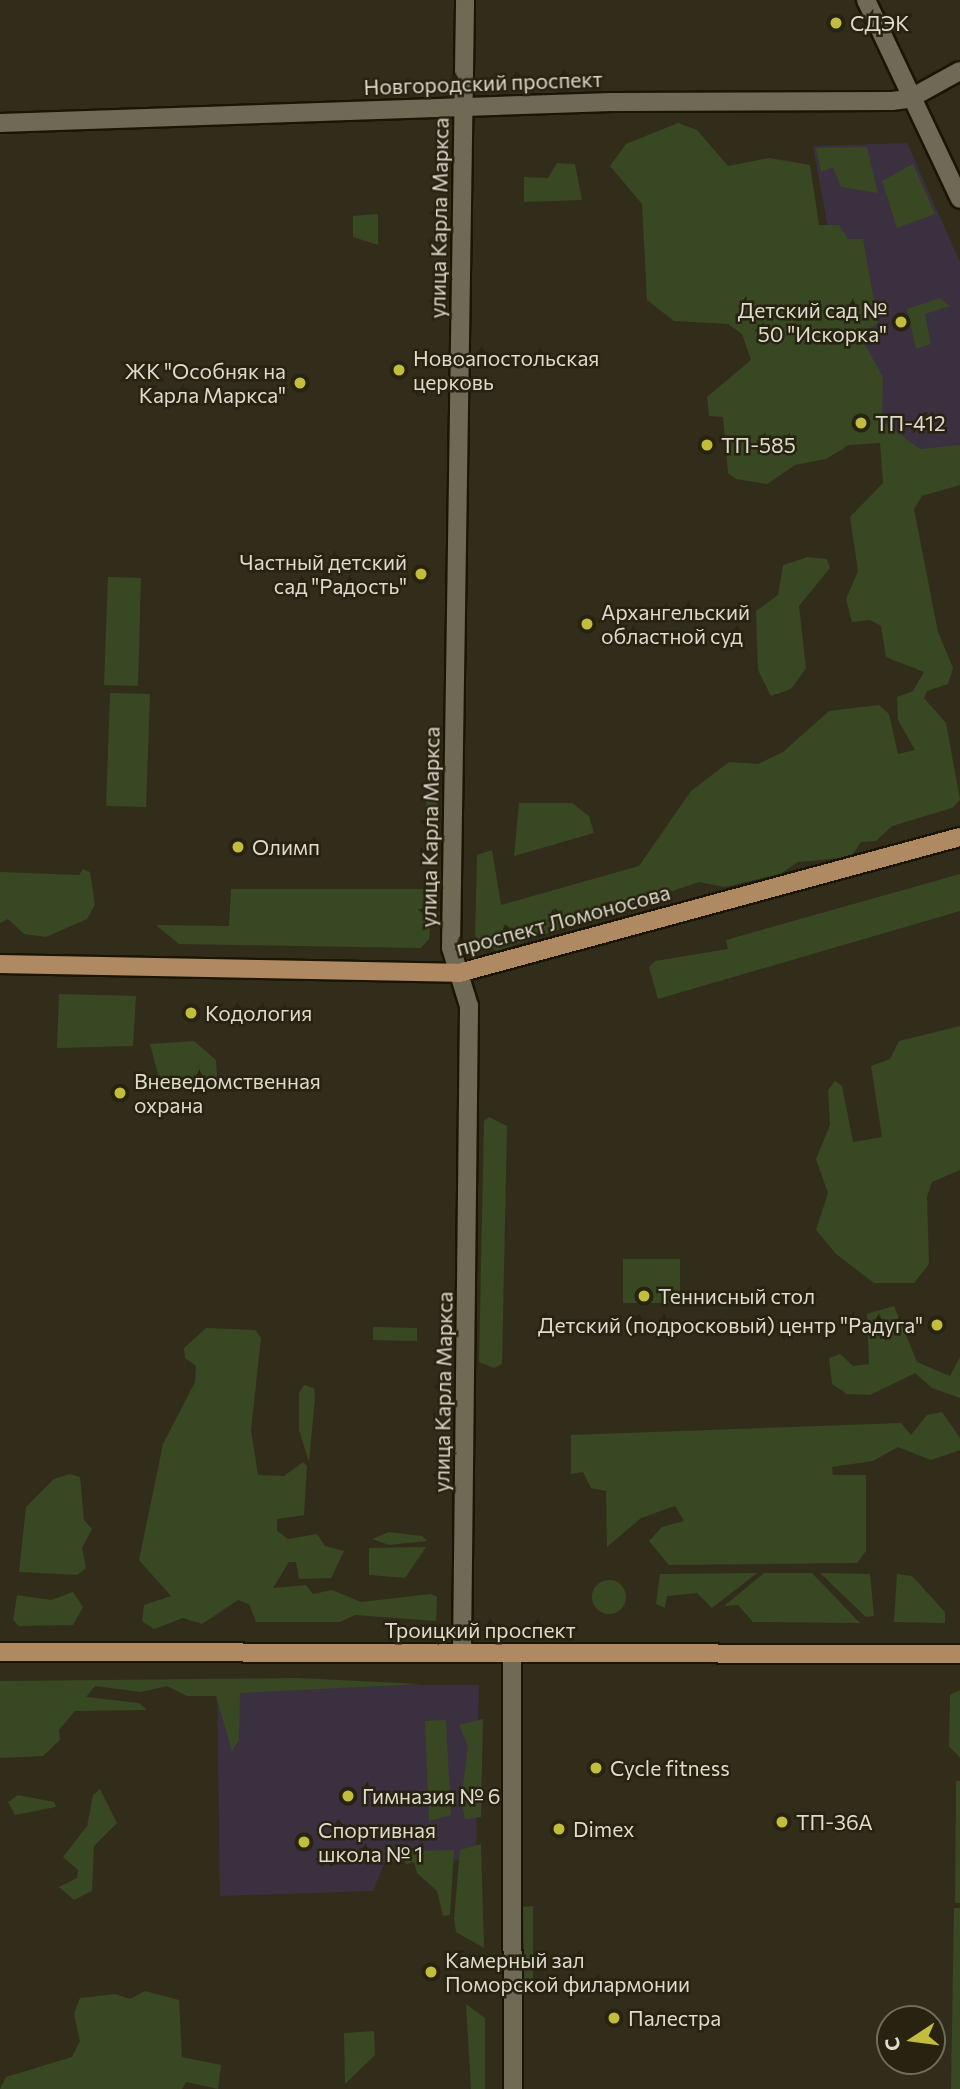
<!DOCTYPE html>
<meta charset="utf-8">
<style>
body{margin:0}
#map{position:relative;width:960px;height:2089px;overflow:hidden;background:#322d1a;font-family:Commissioner,sans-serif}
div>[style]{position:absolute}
.education>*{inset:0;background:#3b303f}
.green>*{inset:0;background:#384822}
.round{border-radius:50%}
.roads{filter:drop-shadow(2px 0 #1a1504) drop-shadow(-2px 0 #1a1504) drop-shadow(0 2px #1a1504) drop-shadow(0 -2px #1a1504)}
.minor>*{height:18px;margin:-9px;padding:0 9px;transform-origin:9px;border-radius:9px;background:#6f6a55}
.major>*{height:18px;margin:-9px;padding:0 9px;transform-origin:9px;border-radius:9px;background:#af8962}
.dots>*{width:19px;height:19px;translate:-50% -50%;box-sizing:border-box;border:4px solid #282310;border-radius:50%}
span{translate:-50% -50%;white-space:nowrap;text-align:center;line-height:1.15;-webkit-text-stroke:5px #282310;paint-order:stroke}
.poi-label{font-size:21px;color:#dddace}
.left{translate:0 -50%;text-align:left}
.right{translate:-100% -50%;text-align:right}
.street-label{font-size:21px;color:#dddace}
.north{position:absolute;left:876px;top:2005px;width:70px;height:70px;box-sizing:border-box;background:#282310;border:2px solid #706c5c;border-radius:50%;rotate:257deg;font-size:19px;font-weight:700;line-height:28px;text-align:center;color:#dddace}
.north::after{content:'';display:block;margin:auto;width:24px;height:32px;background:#c3bd3e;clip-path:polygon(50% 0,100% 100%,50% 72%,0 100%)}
</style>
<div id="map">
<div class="education">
<i style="clip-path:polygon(907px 143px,960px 262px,960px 466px,894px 485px,851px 356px,813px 146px)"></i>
<i style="clip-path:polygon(217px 1685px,479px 1685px,476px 1859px,385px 1862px,373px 1891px,220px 1896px)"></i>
</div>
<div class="green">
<i style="clip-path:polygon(678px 123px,697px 130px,728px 166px,769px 158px,810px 165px,819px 225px,839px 225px,848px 239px,863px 239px,878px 323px,860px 336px,883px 377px,882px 421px,920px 449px,960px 445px,960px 485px,922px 496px,914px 509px,938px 632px,953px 668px,948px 684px,927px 691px,924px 698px,946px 723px,960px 800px,952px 808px,892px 826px,876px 841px,861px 842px,851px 857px,798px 862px,780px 874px,725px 887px,699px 882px,496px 951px,475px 936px,477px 855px,492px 850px,501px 905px,639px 866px,691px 791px,729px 762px,758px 764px,783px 752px,829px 711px,879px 705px,889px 714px,898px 754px,915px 750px,898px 720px,897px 697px,913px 691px,924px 672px,886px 657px,881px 626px,870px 620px,852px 622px,846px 599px,858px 571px,850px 517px,883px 483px,880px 443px,849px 445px,826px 459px,795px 465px,767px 484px,736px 479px,728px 473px,723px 417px,709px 416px,707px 397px,751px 360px,742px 334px,728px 324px,674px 321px,647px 300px,642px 204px,610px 166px,626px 144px)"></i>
<i style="clip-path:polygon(867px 147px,878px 193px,841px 187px,833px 167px,821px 172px,816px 148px)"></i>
<i style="clip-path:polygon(557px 163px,575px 164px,582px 200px,524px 202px,524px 177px,548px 178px)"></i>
<i style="clip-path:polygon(913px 164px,935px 214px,897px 228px,882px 181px)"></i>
<i style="clip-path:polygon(378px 214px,378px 245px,353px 237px,353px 216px)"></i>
<i style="clip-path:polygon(940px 298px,949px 306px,925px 314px,931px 344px,916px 349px,907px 309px)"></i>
<i style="clip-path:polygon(808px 557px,827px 559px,830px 568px,799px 606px,806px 668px,791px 689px,771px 696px,758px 670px,756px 611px,778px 595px,783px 565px)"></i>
<i style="clip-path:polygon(108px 577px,141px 578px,138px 686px,104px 685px)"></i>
<i style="clip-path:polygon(110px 693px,150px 694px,146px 807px,106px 806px)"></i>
<i style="clip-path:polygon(432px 727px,440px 728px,436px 814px,426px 808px)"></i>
<i style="clip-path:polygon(519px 803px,572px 803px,589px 816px,594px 833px,514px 856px)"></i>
<i style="clip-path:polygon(83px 869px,90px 872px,95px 905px,87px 919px,46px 937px,24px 934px,8px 919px,0 923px,0 872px,79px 875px)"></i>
<i style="clip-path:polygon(960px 874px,960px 911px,658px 999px,649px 967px,655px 961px,728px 949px,726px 940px)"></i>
<i style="clip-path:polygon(231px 889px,425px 889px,432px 904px,429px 939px,421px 948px,179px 944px,156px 925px,229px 926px)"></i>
<i style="clip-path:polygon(59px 994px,136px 996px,133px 1046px,57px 1048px)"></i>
<i style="clip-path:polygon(960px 1026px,960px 1170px,932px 1182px,927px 1197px,929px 1264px,914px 1283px,874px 1283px,836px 1254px,816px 1230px,828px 1193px,816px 1159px,830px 1125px,828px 1090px,835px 1081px,842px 1086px,853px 1142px,882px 1137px,871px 1066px,890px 1059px,899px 1041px)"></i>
<i style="clip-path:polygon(194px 1041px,216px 1060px,217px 1078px,205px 1087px,185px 1077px,160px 1082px,150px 1044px)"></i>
<i style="clip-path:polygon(489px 1117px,507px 1126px,502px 1364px,494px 1368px,479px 1362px,484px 1121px)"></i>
<i style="clip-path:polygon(623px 1259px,680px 1259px,680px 1303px,623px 1303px)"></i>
<i style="clip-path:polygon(894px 1306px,917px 1362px,950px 1376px,960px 1357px,960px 1398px,932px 1388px,915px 1373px,870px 1395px,847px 1394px,832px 1384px,829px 1358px,840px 1354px,853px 1366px,869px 1364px,867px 1314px)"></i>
<i style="clip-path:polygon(373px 1327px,417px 1328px,417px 1341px,373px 1340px)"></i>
<i style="clip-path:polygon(206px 1328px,255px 1330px,261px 1338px,251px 1430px,258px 1475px,284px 1476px,303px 1462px,307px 1466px,304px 1515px,277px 1519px,277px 1531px,288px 1539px,317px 1534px,325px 1546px,344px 1551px,331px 1578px,299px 1579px,296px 1562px,289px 1562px,273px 1588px,306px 1585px,313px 1594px,332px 1590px,361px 1602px,431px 1594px,437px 1597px,436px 1621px,355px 1615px,340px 1622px,256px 1622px,249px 1604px,238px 1600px,202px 1624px,183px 1618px,154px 1629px,142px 1621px,144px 1605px,171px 1596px,139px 1560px,163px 1444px,195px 1382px,196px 1366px,185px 1358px,184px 1348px)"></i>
<i style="clip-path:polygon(304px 1385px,314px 1388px,315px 1397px,309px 1462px,299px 1430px,299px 1393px)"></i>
<i style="clip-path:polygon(942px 1412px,960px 1438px,960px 1450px,931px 1460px,898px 1447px,873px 1461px,832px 1467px,833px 1475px,866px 1475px,866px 1551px,857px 1563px,669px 1565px,649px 1541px,662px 1527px,684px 1521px,675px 1506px,641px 1518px,607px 1547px,606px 1491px,591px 1488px,583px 1472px,571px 1474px,571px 1435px,901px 1423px,911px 1435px,927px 1415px)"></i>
<i style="clip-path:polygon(70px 1474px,80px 1477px,84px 1520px,92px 1529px,82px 1548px,86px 1568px,77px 1575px,19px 1572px,26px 1507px,54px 1479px)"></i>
<i style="clip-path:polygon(389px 1532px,422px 1536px,427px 1541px,389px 1545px,372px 1539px)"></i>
<i style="clip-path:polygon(426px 1547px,405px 1578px,369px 1575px,369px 1548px)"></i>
<i style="clip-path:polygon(757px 1573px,712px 1608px,697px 1593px,667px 1596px,665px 1608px,656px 1604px,660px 1574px)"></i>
<i style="clip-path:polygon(764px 1573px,812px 1573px,860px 1623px,753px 1622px,738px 1605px,724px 1606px)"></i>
<i style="clip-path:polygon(820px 1573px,870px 1574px,874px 1616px,866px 1617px)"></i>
<i style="clip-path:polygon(897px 1574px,912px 1576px,945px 1612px,945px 1623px,894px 1622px)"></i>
<i class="round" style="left:592px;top:1580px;width:34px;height:34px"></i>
<i style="clip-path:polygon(73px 1592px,83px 1607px,73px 1625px,19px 1626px,13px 1620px,17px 1595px,51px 1600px)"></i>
<i style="clip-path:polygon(297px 1678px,421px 1684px,240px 1693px,239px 1740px,232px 1751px,216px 1696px,187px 1696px,167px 1686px,141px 1692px,95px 1686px,86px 1697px,139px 1703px,147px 1710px,75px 1711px,59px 1730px,60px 1740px,43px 1756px,0 1758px,0 1681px)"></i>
<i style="clip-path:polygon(960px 1690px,960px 1758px,949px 1746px,950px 1695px)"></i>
<i style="clip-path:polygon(483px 1719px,481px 1817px,465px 1819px,461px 1801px,468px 1746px,459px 1725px)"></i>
<i style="clip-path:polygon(446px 1720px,451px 1815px,429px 1821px,425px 1721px)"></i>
<i style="clip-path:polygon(956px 1781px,960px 1781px,960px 1903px,955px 1903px)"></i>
<i style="clip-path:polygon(100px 1789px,117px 1823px,94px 1846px,92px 1891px,74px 1900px,59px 1887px,77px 1878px,78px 1870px,63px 1857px,87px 1826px,93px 1795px)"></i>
<i style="clip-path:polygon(18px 1795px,54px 1802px,56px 1807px,15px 1815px,8px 1802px)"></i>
<i style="clip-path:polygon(481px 1844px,484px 1948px,456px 1932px,454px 1919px,460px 1850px)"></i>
<i style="clip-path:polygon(454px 1850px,450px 1915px,443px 1916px,437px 1891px,417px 1873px,414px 1862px,406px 1864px,402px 1851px)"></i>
<i style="clip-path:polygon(533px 1906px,533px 1979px,524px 1979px,523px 1907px)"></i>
<i style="clip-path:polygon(954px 1908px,960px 1908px,960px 2089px,951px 2089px)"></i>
<i style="clip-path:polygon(145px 1991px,179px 2000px,182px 2057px,221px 2065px,218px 2089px,186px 2082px,182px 2089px,0 2089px,6px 2077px,72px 2057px,80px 2041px,74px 2014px,80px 1998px,115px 1994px,130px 1999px)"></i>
<i style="clip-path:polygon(466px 2004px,485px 2018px,485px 2089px,471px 2089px)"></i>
<i style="clip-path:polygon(374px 2031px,375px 2055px,345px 2084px,344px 2033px)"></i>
</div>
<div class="roads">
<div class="minor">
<i style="left:866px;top:0;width:220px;rotate:64.7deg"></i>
<i style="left:0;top:123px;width:612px;rotate:-1.97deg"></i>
<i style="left:612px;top:102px;width:280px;rotate:-0.2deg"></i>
<i style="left:892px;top:101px;width:17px;rotate:-7deg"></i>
<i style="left:909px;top:99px;width:58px;rotate:-28.8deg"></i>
<i style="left:462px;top:1653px;width:647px;rotate:-89.38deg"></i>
<i style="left:469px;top:1006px;width:61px;rotate:-107.2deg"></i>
<i style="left:451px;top:948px;width:948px;rotate:-89.15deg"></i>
<i style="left:512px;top:1654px;width:435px;rotate:89.9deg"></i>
</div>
<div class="major">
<i style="left:0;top:964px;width:459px;rotate:1.1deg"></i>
<i style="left:459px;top:973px;width:519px;rotate:-15.19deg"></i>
<i style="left:0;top:1652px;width:960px;rotate:0.12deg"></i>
</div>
</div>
<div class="dots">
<i style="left:836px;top:23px;background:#c3bd3e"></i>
<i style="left:901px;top:322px;background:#c3bd3e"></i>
<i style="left:399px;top:370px;background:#c3bd3e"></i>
<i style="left:300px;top:383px;background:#c3bd3e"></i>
<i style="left:861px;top:423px;background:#c3bd3e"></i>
<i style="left:707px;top:445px;background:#c3bd3e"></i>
<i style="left:421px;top:574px;background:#c3bd3e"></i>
<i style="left:587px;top:624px;background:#c3bd3e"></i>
<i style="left:238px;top:847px;background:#c3bd3e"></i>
<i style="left:191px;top:1013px;background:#c3bd3e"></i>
<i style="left:120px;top:1093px;background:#c3bd3e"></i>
<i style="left:644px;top:1296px;background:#c3bd3e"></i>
<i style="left:937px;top:1325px;background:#c3bd3e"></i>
<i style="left:596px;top:1768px;background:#c3bd3e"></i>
<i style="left:348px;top:1796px;background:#c3bd3e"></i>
<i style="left:782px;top:1822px;background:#c3bd3e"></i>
<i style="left:559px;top:1829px;background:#c3bd3e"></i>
<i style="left:304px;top:1842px;background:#c3bd3e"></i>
<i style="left:431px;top:1972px;background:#c3bd3e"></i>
<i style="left:614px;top:2018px;background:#c3bd3e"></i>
</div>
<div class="poi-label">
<span class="left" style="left:850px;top:23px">СДЭК</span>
<span class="right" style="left:887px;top:322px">Детский сад №<br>50 "Искорка"</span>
<span class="left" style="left:413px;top:370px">Новоапостольская<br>церковь</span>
<span class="right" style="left:286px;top:383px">ЖК "Особняк на<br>Карла Маркса"</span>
<span class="left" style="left:875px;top:423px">ТП-412</span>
<span class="left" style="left:721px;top:445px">ТП-585</span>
<span class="right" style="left:407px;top:574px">Частный детский<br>сад "Радость"</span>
<span class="left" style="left:601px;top:624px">Архангельский<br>областной суд</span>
<span class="left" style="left:252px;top:847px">Олимп</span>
<span class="left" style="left:205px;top:1013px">Кодология</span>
<span class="left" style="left:134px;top:1093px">Вневедомственная<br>охрана</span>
<span class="left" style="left:658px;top:1296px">Теннисный стол</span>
<span class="right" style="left:923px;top:1325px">Детский (подросковый) центр "Радуга"</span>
<span class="left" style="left:610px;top:1768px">Cycle fitness</span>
<span class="left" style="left:362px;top:1796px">Гимназия № 6</span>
<span class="left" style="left:796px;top:1822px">ТП-36А</span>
<span class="left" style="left:573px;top:1829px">Dimex</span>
<span class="left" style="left:318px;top:1842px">Спортивная<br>школа № 1</span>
<span class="left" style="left:445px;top:1972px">Камерный зал<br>Поморской филармонии</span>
<span class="left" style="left:628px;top:2018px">Палестра</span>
</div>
<div class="street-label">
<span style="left:483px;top:83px;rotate:-2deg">Новгородский проспект</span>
<span style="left:439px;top:218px;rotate:-89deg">улица Карла Маркса</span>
<span style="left:430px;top:827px;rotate:-89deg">улица Карла Маркса</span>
<span style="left:563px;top:920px;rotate:-15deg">проспект Ломоносова</span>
<span style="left:443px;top:1392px;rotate:-89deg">улица Карла Маркса</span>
<span style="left:480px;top:1630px">Троицкий проспект</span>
</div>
<div class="north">С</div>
</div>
